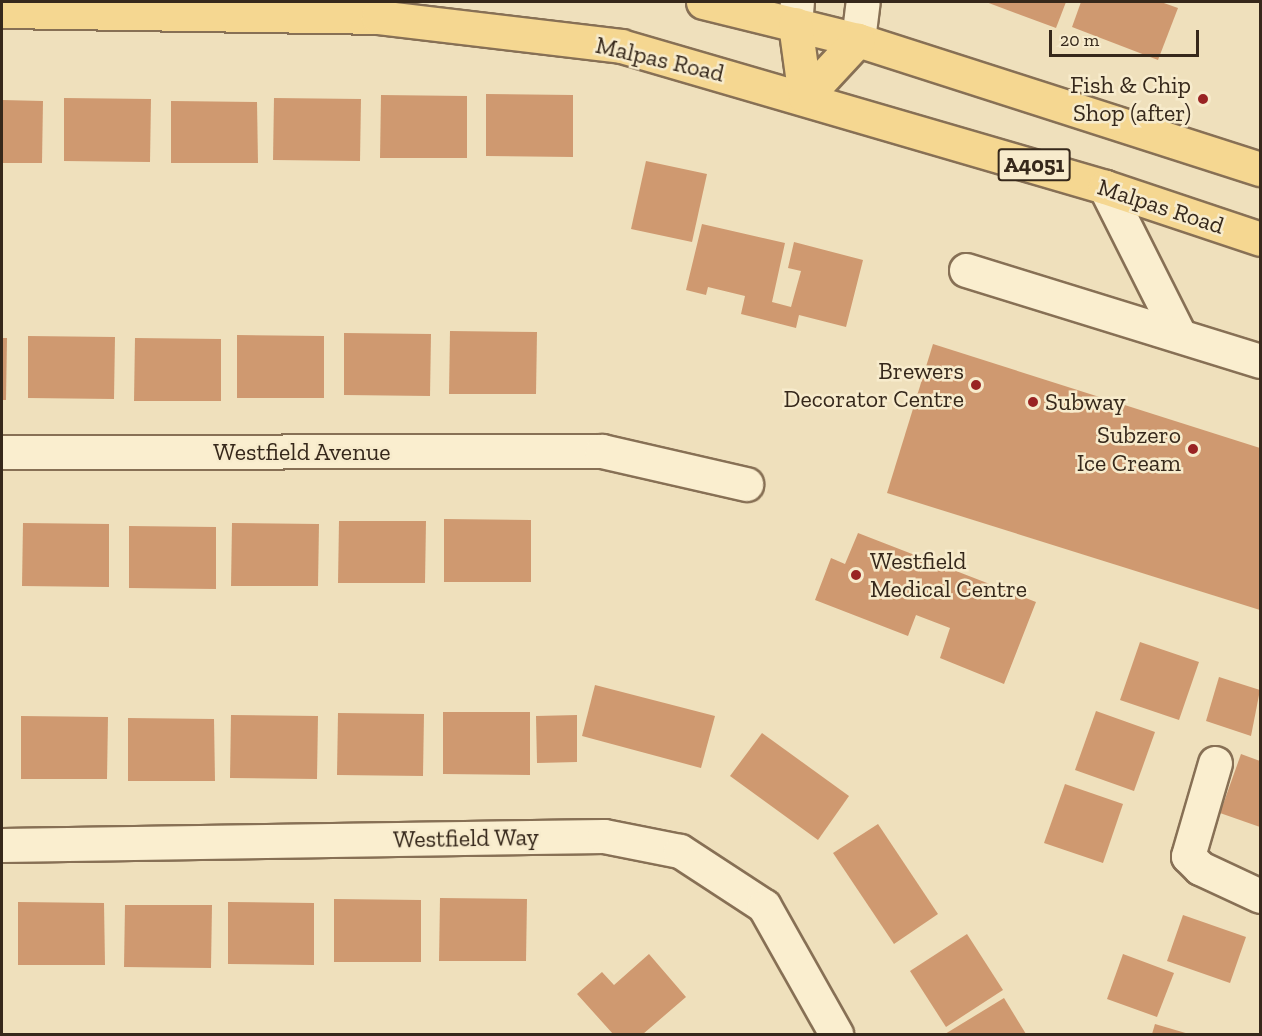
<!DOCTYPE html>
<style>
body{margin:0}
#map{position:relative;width:1262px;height:1036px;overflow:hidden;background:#efe0bc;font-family:"Zilla Slab",serif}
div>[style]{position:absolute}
.building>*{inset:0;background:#cf9970}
.roads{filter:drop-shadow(2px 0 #877055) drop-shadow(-2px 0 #877055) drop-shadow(0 2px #877055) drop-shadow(0 -2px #877055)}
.minor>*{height:33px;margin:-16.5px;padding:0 16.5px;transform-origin:16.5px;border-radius:16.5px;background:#faeecf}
.major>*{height:33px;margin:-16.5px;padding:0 16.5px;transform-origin:16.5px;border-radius:16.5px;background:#f5d791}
.dots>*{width:16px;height:16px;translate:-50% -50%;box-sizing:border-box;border:3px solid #f7ebcc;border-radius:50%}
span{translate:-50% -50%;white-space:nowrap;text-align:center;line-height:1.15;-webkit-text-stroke:5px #f7ebcc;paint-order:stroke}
.shield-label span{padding:2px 4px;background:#f7ebcc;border:2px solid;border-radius:4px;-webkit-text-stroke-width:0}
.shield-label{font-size:22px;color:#36281b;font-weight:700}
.street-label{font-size:24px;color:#36281b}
.poi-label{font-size:24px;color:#36281b}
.right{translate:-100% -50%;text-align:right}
.left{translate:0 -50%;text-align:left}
.frame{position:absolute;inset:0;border:3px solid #36281b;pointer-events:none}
.scale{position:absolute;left:1049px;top:30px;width:150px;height:27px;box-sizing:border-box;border:3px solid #36281b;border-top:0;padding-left:8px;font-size:18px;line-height:21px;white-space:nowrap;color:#36281b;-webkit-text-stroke:4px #f7ebcc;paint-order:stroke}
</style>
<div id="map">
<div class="building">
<i style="clip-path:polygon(986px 2px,1066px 2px,1056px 28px)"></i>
<i style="clip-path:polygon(1081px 2px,1161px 2px,1178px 8px,1158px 60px,1072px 27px)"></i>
<i style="clip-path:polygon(486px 94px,573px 95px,573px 157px,486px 156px)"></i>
<i style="clip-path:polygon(381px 95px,467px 96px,467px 158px,380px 158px)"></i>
<i style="clip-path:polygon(64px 98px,151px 99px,150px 162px,64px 161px)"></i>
<i style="clip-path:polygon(274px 98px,361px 99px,360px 161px,273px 160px)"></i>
<i style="clip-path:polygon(2px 100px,43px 101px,42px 163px,2px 163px)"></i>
<i style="clip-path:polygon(171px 101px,257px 102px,258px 163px,171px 163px)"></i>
<i style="clip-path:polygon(646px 161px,707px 174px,692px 242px,631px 229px)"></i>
<i style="clip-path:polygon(702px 224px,785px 243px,772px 302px,791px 307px,801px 271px,788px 268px,794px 242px,863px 260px,846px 327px,799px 315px,796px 328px,741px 314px,745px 296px,708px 287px,706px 295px,686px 290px)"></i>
<i style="clip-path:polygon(450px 331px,537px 332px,536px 394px,449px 394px)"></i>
<i style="clip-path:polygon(344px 333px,431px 334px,430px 396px,344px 395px)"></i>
<i style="clip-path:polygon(237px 335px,324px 336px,324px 398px,237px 398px)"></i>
<i style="clip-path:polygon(28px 336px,115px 337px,114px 399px,28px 398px)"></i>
<i style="clip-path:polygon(2px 338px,7px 338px,6px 400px,2px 400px)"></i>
<i style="clip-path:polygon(135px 338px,221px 339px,221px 401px,134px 401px)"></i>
<i style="clip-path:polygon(933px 344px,1260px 448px,1260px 610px,887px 493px)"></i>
<i style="clip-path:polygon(444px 519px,531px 520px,531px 582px,444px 582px)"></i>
<i style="clip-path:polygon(339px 521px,426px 521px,425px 583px,338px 583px)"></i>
<i style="clip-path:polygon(23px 523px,109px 524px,109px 587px,22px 586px)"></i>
<i style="clip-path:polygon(232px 523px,319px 524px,318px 586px,231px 586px)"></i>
<i style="clip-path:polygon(129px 526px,216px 527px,216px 589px,129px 588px)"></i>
<i style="clip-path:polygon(858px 533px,1036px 602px,1004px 684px,940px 658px,950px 628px,916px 615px,908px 636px,815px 600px,831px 558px,845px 564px)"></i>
<i style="clip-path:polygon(1140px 642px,1199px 662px,1179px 720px,1120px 700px)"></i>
<i style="clip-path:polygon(1219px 677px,1260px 690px,1251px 736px,1206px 721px)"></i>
<i style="clip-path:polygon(595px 685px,715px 716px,701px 768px,582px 736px)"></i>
<i style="clip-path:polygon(1096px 711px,1155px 732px,1134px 791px,1075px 770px)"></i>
<i style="clip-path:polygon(443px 712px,530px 712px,530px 775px,443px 774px)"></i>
<i style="clip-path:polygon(338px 713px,424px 714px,423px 776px,337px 775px)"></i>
<i style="clip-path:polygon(231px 715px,318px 716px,317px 779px,230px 778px)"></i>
<i style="clip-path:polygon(577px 715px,577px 762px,537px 763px,536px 716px)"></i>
<i style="clip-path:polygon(21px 716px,108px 717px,107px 779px,21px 779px)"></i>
<i style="clip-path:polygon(128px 718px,214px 719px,215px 781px,128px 781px)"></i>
<i style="clip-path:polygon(762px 733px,849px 796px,818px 840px,730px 776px)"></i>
<i style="clip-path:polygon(1241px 754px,1260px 761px,1260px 827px,1220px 813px)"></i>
<i style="clip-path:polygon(1065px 784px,1123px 804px,1103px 863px,1044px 843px)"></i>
<i style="clip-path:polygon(878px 824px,938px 914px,894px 944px,833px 853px)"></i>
<i style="clip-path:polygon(440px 898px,527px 899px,526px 961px,439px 961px)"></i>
<i style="clip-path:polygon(334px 899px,421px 900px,421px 962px,334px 962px)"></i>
<i style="clip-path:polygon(18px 902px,104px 903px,105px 965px,18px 965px)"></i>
<i style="clip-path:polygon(228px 902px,314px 903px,314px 965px,228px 964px)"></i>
<i style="clip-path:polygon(125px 905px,212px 905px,211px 968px,124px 967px)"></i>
<i style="clip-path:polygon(1183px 915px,1246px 937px,1230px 983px,1167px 961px)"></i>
<i style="clip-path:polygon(967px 934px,1003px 990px,946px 1027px,910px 971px)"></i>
<i style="clip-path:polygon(649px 954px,686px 997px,643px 1034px,613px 1034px,577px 994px,602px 972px,614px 985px)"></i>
<i style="clip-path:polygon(1123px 954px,1174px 973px,1157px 1017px,1107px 999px)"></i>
<i style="clip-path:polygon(1004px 998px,1026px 1034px,945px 1034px)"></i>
<i style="clip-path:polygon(1155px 1024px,1189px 1034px,1152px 1034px)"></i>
</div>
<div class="roads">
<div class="minor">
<i style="left:795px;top:24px;width:22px;rotate:-85deg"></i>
<i style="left:858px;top:40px;width:38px;rotate:-83deg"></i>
<i style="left:1105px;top:187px;width:165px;rotate:63.3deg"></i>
<i style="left:966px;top:270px;width:308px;rotate:17.2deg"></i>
<i style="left:2px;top:452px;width:600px;rotate:-0.1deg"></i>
<i style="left:602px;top:451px;width:148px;rotate:12.9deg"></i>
<i style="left:1215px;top:763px;width:97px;rotate:106.2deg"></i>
<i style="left:1188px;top:856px;width:17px;rotate:45deg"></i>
<i style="left:1200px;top:868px;width:66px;rotate:25deg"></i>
<i style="left:2px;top:845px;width:602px;rotate:-0.86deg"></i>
<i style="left:604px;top:836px;width:77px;rotate:11.2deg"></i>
<i style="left:680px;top:851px;width:100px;rotate:33.2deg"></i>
<i style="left:764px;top:906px;width:147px;rotate:60.6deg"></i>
</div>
<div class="major">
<i style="left:703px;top:2px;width:160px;rotate:13.8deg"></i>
<i style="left:858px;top:40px;width:422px;rotate:17.8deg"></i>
<i style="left:2px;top:11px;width:376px;rotate:0.9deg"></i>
<i style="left:378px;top:17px;width:245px;rotate:6.8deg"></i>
<i style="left:621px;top:46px;width:504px;rotate:16.24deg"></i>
<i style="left:1105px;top:187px;width:163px;rotate:18.5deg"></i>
<i style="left:795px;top:24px;width:74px;rotate:82.2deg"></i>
<i style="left:805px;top:97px;width:78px;rotate:-47.1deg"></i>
</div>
</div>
<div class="dots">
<i style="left:1203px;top:99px;background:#992323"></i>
<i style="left:976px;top:385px;background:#992323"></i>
<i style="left:1033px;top:402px;background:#992323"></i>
<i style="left:1193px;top:449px;background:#992323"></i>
<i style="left:856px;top:575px;background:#992323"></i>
</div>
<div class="shield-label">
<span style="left:1034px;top:165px">A4051</span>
</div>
<div class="street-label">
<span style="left:660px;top:59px;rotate:13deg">Malpas Road</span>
<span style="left:1161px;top:206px;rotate:18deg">Malpas Road</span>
<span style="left:302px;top:452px">Westfield Avenue</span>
<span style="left:466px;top:838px;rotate:-1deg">Westfield Way</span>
</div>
<div class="poi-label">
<span class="right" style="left:1191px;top:99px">Fish &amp; Chip<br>Shop (after)</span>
<span class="right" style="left:964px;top:385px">Brewers<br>Decorator Centre</span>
<span class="left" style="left:1045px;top:402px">Subway</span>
<span class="right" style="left:1181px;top:449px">Subzero<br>Ice Cream</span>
<span class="left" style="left:870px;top:575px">Westfield<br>Medical Centre</span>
</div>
<div class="frame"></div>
<div class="scale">20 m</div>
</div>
